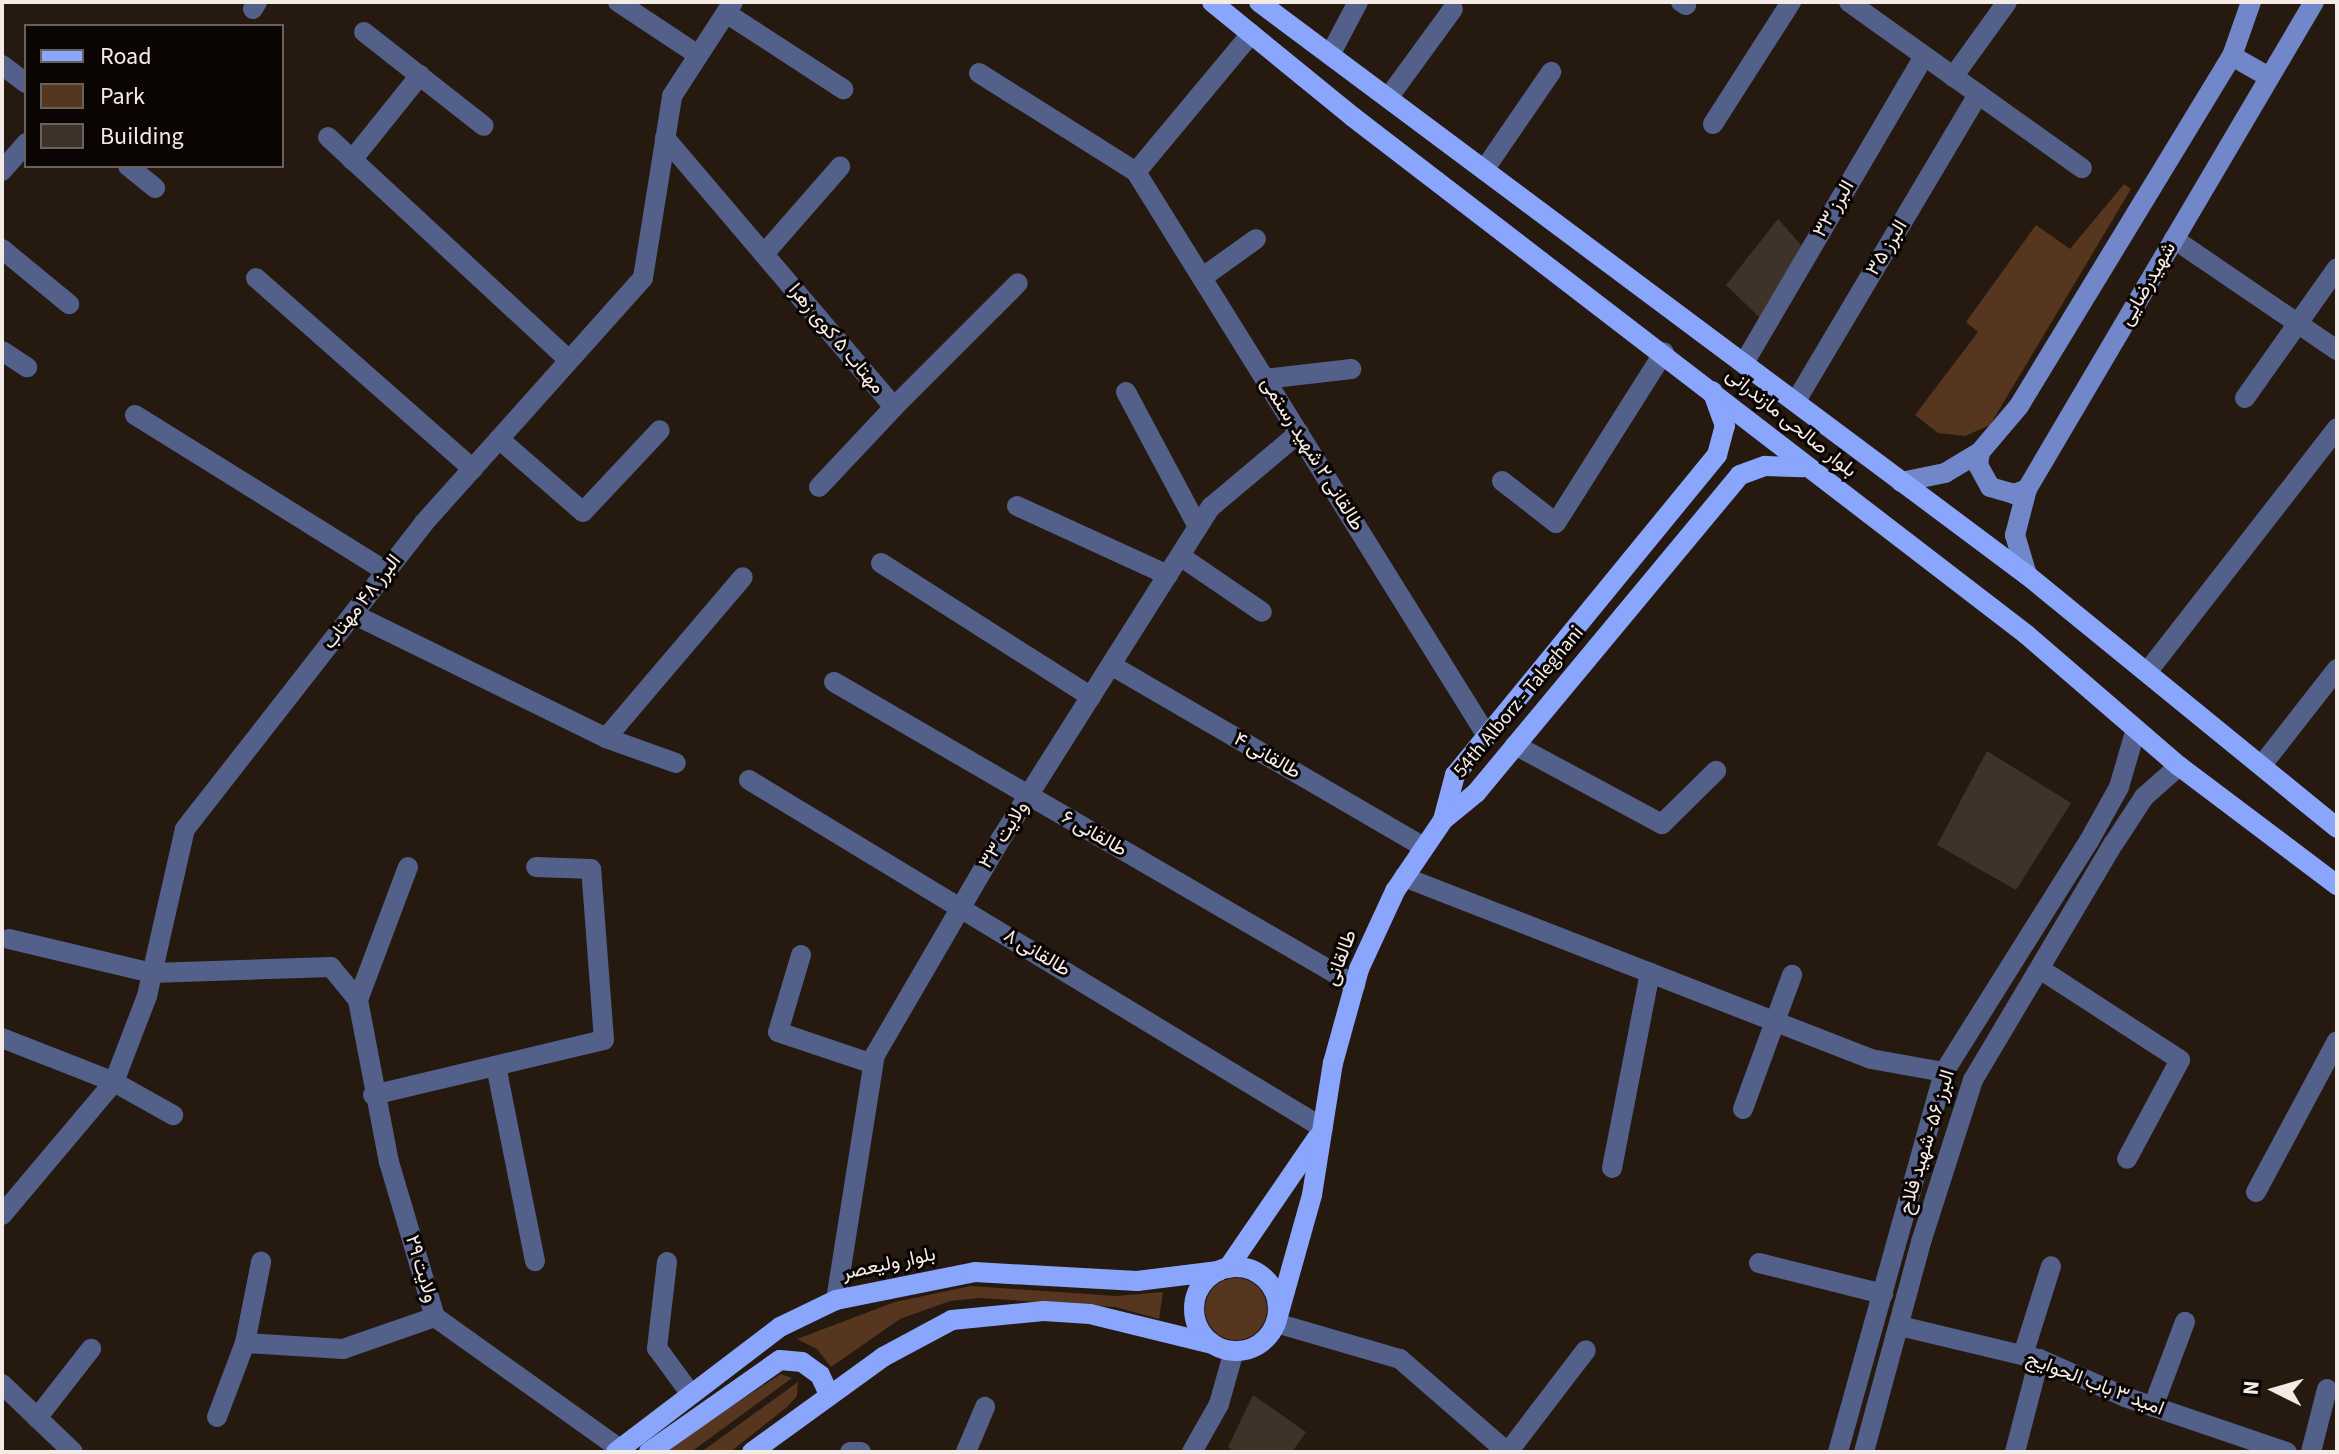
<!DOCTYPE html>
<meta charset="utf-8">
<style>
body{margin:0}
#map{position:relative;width:2339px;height:1454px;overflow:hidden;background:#251910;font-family:"Source Sans 3",Vazirmatn,sans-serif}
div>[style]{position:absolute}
.green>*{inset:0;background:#56361f}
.round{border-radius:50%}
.building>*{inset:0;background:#3f3229}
.minor>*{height:20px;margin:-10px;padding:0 10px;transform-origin:10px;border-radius:10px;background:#53608a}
.tertiary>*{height:20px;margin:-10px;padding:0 10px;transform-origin:10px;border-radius:10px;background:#53608a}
.secondary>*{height:20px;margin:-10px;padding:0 10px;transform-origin:10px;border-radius:10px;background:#7287ca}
.primary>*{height:20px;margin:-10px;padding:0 10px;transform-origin:10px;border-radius:10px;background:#8aa5fc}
.primary>.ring{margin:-10px;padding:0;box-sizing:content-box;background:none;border:20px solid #8aa5fc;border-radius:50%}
span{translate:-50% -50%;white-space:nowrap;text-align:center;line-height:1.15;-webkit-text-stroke:6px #0a0503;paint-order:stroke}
.street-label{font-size:20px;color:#f4ebe6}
.frame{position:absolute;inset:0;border:4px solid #f4ebe6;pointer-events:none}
.legend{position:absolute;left:24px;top:24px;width:260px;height:144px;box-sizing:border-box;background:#0a0503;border:2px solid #68615e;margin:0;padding:10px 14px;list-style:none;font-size:24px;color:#f4ebe6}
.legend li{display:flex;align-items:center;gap:16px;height:40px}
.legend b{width:40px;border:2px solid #68615e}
.north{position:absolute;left:2235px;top:1350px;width:80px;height:80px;-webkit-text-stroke:6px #0a0503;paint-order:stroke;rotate:275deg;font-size:22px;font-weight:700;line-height:32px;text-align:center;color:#f4ebe6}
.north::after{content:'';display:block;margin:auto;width:28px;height:36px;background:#f4ebe6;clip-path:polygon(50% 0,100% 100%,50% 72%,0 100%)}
</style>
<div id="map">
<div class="green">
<i style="clip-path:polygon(2124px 184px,2131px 189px,1990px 425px,1965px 436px,1938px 433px,1915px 415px,1978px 332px,1966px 322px,2036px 225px,2070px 249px)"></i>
<i class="round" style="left:1205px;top:1278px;width:62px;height:62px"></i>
<i style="clip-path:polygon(971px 1286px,1116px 1296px,1163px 1292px,1159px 1319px,1115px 1307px,980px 1298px,950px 1301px,900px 1319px,831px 1367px,817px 1349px,797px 1339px,895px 1302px)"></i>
<i style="clip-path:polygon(781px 1374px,792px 1378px,691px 1452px,661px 1452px)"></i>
<i style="clip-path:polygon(798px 1382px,797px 1396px,787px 1407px,730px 1452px,701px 1452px)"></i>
</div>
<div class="building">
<i style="clip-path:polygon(1778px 219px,1802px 246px,1760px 318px,1726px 285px)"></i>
<i style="clip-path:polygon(1987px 751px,2071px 803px,2016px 890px,1937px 845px)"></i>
<i style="clip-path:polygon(1253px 1395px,1306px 1432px,1292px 1452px,1235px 1452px,1228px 1447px)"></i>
</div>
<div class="minor">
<i style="left:618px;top:2px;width:96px;rotate:33.5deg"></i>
<i style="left:1681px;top:2px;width:6px;rotate:31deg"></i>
<i style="left:1849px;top:2px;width:286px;rotate:35.5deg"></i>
<i style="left:253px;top:9px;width:8px;rotate:-60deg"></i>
<i style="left:726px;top:13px;width:140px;rotate:33deg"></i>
<i style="left:364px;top:32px;width:152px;rotate:38.1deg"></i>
<i style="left:1330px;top:55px;width:60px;rotate:-62.2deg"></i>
<i style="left:2px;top:65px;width:30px;rotate:37deg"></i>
<i style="left:979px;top:73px;width:186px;rotate:32.2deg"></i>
<i style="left:1136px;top:172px;width:664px;rotate:58.1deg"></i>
<i style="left:1953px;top:77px;width:92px;rotate:-54.2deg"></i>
<i style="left:1388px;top:98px;width:110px;rotate:-53.9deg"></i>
<i style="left:1713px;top:124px;width:145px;rotate:-57.4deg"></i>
<i style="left:328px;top:137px;width:328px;rotate:42.8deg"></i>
<i style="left:665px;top:138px;width:353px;rotate:49.6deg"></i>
<i style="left:894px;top:407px;width:175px;rotate:-45deg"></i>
<i style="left:352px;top:160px;width:109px;rotate:-51.3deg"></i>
<i style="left:128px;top:166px;width:35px;rotate:39deg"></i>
<i style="left:1484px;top:170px;width:119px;rotate:-55.6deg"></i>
<i style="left:2px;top:171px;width:37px;rotate:-49deg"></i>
<i style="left:1136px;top:172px;width:180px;rotate:-50.2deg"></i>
<i style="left:2174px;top:239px;width:197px;rotate:34.3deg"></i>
<i style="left:2px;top:249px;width:87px;rotate:39.4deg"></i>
<i style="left:764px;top:254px;width:116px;rotate:-48.9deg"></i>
<i style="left:1203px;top:277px;width:65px;rotate:-35.6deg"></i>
<i style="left:256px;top:278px;width:289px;rotate:41.4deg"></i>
<i style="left:2px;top:351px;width:30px;rotate:33deg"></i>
<i style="left:1744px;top:363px;width:356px;rotate:-59.6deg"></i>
<i style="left:1265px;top:379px;width:87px;rotate:-6.6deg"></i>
<i style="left:1126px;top:392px;width:153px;rotate:61.9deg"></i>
<i style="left:2245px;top:398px;width:159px;rotate:-54.7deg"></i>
<i style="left:1796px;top:401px;width:357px;rotate:-59.3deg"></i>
<i style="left:135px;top:415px;width:296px;rotate:31.9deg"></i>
<i style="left:499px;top:439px;width:111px;rotate:41deg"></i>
<i style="left:583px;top:512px;width:112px;rotate:-46.8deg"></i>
<i style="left:1502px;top:481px;width:68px;rotate:37.9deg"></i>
<i style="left:1556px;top:523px;width:202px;rotate:-57.7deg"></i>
<i style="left:819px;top:487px;width:110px;rotate:-46.8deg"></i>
<i style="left:1017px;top:506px;width:166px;rotate:24.6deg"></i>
<i style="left:1180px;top:556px;width:99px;rotate:34.3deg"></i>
<i style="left:881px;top:563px;width:249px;rotate:32.5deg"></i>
<i style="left:353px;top:614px;width:282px;rotate:26.1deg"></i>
<i style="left:606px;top:738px;width:74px;rotate:19.7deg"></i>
<i style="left:1111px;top:665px;width:362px;rotate:30.2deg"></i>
<i style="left:2148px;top:671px;width:308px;rotate:-52.1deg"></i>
<i style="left:834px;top:682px;width:603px;rotate:30.18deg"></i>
<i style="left:606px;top:738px;width:211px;rotate:-49.6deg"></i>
<i style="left:1515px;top:745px;width:167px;rotate:28.3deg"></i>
<i style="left:1662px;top:824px;width:76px;rotate:-44.5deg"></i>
<i style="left:2262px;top:765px;width:122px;rotate:-52deg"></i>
<i style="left:749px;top:780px;width:671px;rotate:31.23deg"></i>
<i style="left:1404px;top:877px;width:501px;rotate:21.29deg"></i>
<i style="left:1871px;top:1059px;width:74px;rotate:10.1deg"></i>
<i style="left:9px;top:939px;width:147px;rotate:13.4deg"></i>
<i style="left:152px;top:973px;width:179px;rotate:-1.9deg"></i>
<i style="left:331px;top:967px;width:43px;rotate:50.7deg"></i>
<i style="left:358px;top:1000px;width:165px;rotate:79.2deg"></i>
<i style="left:389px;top:1162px;width:162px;rotate:73.5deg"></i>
<i style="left:435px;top:1317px;width:227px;rotate:35.5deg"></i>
<i style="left:801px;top:955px;width:80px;rotate:106.6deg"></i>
<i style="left:778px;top:1032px;width:100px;rotate:18.6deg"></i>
<i style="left:2040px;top:969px;width:167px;rotate:33deg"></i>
<i style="left:2180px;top:1060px;width:112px;rotate:118.2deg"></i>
<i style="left:358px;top:1000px;width:142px;rotate:-69.4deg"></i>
<i style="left:2px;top:1038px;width:120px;rotate:21.4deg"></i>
<i style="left:114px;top:1082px;width:68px;rotate:29.2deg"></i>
<i style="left:496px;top:1066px;width:199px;rotate:78.7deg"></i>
<i style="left:373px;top:1095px;width:237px;rotate:-13.4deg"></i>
<i style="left:604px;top:1040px;width:171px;rotate:-94.3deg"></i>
<i style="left:591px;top:869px;width:55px;rotate:-177.9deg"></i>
<i style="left:1743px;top:1109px;width:143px;rotate:-69.9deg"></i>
<i style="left:1612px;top:1168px;width:199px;rotate:-79deg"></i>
<i style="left:2256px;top:1192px;width:171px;rotate:-61.8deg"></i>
<i style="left:2px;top:1215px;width:174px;rotate:-49.9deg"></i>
<i style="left:114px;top:1082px;width:92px;rotate:-69deg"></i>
<i style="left:147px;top:996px;width:171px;rotate:-77.2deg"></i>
<i style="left:185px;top:829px;width:387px;rotate:-52deg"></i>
<i style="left:423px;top:524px;width:330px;rotate:-48.2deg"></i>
<i style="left:643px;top:278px;width:184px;rotate:-80.9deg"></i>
<i style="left:672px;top:96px;width:112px;rotate:-57deg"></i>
<i style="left:667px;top:1262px;width:87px;rotate:96.6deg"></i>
<i style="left:657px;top:1348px;width:56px;rotate:53.7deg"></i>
<i style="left:1759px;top:1263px;width:128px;rotate:14deg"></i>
<i style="left:836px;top:1300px;width:248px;rotate:-81deg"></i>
<i style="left:875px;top:1055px;width:252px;rotate:-59.8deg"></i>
<i style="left:1002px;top:837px;width:391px;rotate:-57.7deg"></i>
<i style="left:1211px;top:507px;width:115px;rotate:-40.1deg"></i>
<i style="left:1276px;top:1323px;width:129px;rotate:16.2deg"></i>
<i style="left:1400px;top:1359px;width:142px;rotate:41deg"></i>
<i style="left:1900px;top:1326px;width:143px;rotate:13.4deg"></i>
<i style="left:2039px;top:1359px;width:94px;rotate:23.8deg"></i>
<i style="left:2125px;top:1397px;width:171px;rotate:18.8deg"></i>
<i style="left:245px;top:1343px;width:83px;rotate:-78.8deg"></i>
<i style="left:2023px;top:1355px;width:93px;rotate:-72.5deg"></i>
<i style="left:2px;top:1384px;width:98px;rotate:43.8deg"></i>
<i style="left:2153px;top:1407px;width:91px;rotate:-69.4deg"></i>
<i style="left:217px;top:1417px;width:79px;rotate:-69.3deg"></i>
<i style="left:245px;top:1343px;width:98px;rotate:3.5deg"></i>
<i style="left:343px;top:1349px;width:97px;rotate:-19.2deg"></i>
<i style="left:37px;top:1418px;width:88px;rotate:-52deg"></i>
<i style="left:850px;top:1452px;width:11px"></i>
<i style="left:966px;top:1452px;width:49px;rotate:-67.1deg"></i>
<i style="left:1192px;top:1452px;width:55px;rotate:-60.6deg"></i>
<i style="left:1219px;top:1404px;width:55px;rotate:-74.2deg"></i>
<i style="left:1508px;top:1452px;width:128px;rotate:-52.6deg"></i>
<i style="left:2015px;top:1452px;width:96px;rotate:-75.5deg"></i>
<i style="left:2311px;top:1452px;width:65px;rotate:-75.7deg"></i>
</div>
<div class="tertiary">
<i style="left:1838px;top:1452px;width:395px;rotate:-74.4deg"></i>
<i style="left:1944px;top:1072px;width:273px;rotate:-57.9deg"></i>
<i style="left:2089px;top:841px;width:62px;rotate:-60.9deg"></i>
<i style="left:2119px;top:787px;width:60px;rotate:-73.7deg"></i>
<i style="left:1864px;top:1452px;width:218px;rotate:-74.8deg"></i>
<i style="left:1921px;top:1242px;width:170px;rotate:-72.2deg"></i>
<i style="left:1973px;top:1080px;width:276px;rotate:-59.3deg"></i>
<i style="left:2114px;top:843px;width:55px;rotate:-56.9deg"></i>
<i style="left:2144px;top:797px;width:47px;rotate:-41.5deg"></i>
</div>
<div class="secondary">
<i style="left:2232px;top:56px;width:43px;rotate:29.6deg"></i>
<i style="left:1980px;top:452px;width:13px;rotate:99deg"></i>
<i style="left:1978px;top:465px;width:25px;rotate:61deg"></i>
<i style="left:1990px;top:487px;width:25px;rotate:16deg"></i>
<i style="left:2014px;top:494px;width:14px;rotate:-21deg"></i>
<i style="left:1901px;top:482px;width:45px;rotate:-11.6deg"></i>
<i style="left:1945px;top:473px;width:41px;rotate:-31deg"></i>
<i style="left:1980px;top:452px;width:60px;rotate:-49.7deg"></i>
<i style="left:2019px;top:406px;width:410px;rotate:-58.7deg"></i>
<i style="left:2232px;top:56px;width:57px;rotate:-70.6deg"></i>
<i style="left:2027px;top:575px;width:42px;rotate:-106.7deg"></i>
<i style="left:2015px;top:535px;width:48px;rotate:-75.4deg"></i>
<i style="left:2027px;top:489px;width:565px;rotate:-59.49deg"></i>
</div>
<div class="primary">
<i style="left:1212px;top:2px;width:182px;rotate:39.2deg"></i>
<i style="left:1353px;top:117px;width:850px;rotate:37.54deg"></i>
<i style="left:2027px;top:635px;width:201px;rotate:40.8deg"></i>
<i style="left:2179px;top:766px;width:198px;rotate:37deg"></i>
<i style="left:1259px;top:2px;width:958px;rotate:36.73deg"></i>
<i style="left:2027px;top:575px;width:400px;rotate:39.2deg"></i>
<i style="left:1443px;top:820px;width:47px;rotate:-75.1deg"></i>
<i style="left:1455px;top:775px;width:414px;rotate:-50.7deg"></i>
<i style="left:1717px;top:455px;width:30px;rotate:-75deg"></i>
<i style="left:1725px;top:426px;width:37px;rotate:-110deg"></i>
<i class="ring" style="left:1194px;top:1267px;width:64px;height:64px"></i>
<i style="left:1228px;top:1268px;width:158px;rotate:-55.6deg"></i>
<i style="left:1276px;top:1323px;width:133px;rotate:-74.3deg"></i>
<i style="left:1312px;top:1195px;width:134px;rotate:-81deg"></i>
<i style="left:1333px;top:1063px;width:98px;rotate:-74.5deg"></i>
<i style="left:1359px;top:969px;width:86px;rotate:-65.2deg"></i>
<i style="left:1395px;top:891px;width:86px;rotate:-55.9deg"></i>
<i style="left:1443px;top:820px;width:43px;rotate:-39.3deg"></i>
<i style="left:1476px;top:793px;width:413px;rotate:-50.3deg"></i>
<i style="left:1740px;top:475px;width:27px;rotate:-20deg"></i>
<i style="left:1765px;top:466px;width:38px;rotate:2deg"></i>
<i style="left:616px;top:1452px;width:206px;rotate:-37.3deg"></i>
<i style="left:780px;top:1327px;width:62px;rotate:-25.7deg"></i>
<i style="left:836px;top:1300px;width:142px;rotate:-11.4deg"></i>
<i style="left:975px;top:1272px;width:162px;rotate:3.2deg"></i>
<i style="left:1137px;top:1281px;width:82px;rotate:-7deg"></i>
<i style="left:649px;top:1452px;width:160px;rotate:-35.1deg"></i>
<i style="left:780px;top:1360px;width:22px;rotate:5deg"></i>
<i style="left:802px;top:1362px;width:22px;rotate:36deg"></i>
<i style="left:820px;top:1375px;width:21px;rotate:65deg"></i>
<i style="left:752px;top:1452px;width:162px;rotate:-35.9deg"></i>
<i style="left:883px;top:1357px;width:78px;rotate:-28.2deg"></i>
<i style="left:952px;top:1320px;width:92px;rotate:-5.6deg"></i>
<i style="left:1044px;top:1311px;width:46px;rotate:3.7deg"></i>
<i style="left:1090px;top:1314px;width:126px;rotate:13.8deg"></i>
</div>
<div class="street-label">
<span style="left:1834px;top:209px;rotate:-60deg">البرز ۳۳</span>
<span style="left:1887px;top:248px;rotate:-59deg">البرز ۳۵</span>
<span style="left:2148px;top:284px;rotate:-60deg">شهیدرضایی</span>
<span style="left:836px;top:339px;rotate:50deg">مهتاب ۵ کوی زهرا</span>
<span style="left:1791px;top:423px;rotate:39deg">بلوار صالحی مازندرانی</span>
<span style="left:1312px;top:454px;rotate:58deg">طالقانی ۲ شهید رستمی</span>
<span style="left:362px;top:602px;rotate:-52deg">البرز ۴۸ مهتاب</span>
<span style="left:1519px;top:702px;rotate:-50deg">54th Alborz - Taleghani</span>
<span style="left:1267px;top:756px;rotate:30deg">طالقانی ۴</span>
<span style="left:1094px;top:834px;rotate:30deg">طالقانی ۶</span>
<span style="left:1004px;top:835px;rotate:-58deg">ولایت ٣۳</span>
<span style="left:1037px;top:953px;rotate:31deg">طالقانی ۸</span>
<span style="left:1341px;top:958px;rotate:-69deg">طالقانی</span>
<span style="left:1927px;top:1142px;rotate:-73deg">البرز ۵۶- شهید فلاح</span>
<span style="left:889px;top:1264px;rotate:-12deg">بلوار ولیعصر</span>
<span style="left:421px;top:1269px;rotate:73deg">ولایت ٢٩</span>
<span style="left:2095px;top:1384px;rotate:21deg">امید ۳ باب الحوایج</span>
</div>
<div class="frame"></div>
<ul class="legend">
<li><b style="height:10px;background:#8aa5fc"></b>Road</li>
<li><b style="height:22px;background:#56361f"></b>Park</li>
<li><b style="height:22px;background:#3f3229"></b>Building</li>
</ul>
<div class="north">N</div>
</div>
